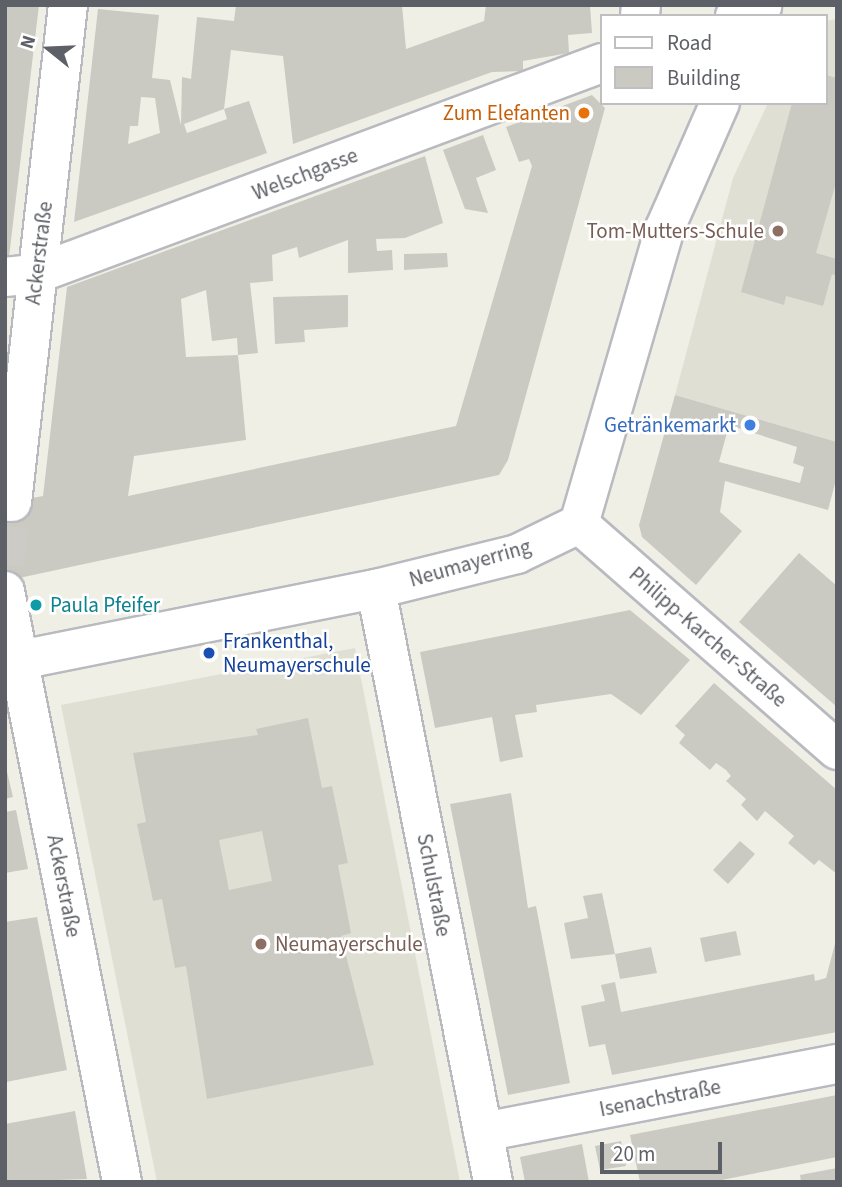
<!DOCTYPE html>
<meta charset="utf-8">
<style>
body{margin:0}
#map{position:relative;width:842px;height:1187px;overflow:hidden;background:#f0efe6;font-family:"Source Sans 3",sans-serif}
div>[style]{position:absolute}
.education>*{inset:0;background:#e0dfd4}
.building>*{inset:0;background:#cbcac2}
.minor-tunnel>*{height:38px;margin-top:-19px;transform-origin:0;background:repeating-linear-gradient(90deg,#cccbc6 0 38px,transparent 0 57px)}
.roads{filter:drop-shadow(2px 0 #b8bac0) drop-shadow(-2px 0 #b8bac0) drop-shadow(0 2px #b8bac0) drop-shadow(0 -2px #b8bac0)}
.minor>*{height:38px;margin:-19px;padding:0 19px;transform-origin:19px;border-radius:19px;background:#fff}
.dots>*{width:19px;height:19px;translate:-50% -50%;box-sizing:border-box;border:4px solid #fff;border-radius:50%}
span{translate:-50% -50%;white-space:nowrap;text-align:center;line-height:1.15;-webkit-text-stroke:5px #fff;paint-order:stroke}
.food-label{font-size:21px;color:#c56008}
.right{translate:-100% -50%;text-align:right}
.street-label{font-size:21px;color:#5e6067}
.education-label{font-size:21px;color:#785e54}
.left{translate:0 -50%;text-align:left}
.shop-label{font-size:21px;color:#366cbe}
.culture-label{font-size:21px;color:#0d838f}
.transit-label{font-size:21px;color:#164399}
.frame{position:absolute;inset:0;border:7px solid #5e6067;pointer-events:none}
.legend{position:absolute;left:600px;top:14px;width:228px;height:91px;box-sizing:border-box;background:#fff;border:2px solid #bfbfc2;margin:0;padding:9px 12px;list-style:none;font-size:21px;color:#5e6067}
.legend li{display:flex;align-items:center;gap:14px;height:35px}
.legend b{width:35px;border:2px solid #bfbfc2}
.north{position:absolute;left:14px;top:14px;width:70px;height:70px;-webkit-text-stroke:5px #fff;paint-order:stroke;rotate:288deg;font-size:19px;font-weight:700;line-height:28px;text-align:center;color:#5e6067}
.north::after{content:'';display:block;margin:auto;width:24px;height:32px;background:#5e6067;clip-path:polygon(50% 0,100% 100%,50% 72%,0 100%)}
.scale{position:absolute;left:600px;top:1142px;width:122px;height:32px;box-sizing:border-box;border:4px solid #5e6067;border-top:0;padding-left:9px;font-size:21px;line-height:24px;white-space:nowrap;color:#5e6067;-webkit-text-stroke:5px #fff;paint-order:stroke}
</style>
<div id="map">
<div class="education">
<i style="clip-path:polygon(837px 19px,837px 442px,675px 395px,733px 178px,768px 103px,826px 103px,826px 21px)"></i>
<i style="clip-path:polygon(355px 648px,460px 1182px,157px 1182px,61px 705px)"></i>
</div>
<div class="building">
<i style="clip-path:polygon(5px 5px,39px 5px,9px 257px,5px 257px)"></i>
<i style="clip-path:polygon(evenodd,236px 5px,402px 5px,406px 49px,484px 21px,486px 5px,590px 5px,592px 33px,568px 35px,569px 53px,523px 61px,523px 71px,492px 72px,293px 144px,283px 56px,231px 50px,224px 109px,249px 101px,267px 153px,74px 222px,98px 9px,159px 15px,152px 78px,170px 80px,181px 125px,182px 77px,191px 79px,197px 17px,234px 21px,236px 5px,141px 97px,155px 98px,160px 133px,128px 144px,130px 126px,138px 126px,141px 97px,236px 5px,224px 109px,227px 119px,187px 133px,184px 124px,224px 109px)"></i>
<i style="clip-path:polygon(826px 75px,837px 78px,837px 179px,816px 253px,837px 259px,837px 276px,832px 274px,823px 306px,786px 296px,784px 305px,741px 292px,792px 103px,826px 103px)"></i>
<i style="clip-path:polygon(592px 95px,605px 108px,508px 460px,499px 475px,5px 581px,5px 503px,43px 496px,67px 287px,425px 156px,443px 223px,405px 238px,376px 239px,377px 251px,392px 250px,393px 270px,348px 273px,348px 240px,299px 258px,297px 247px,272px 255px,273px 281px,250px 283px,258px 353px,238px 355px,237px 338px,212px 341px,206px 290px,181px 299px,186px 357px,238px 355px,246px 440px,134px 456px,128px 496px,456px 426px,532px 166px,529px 159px,519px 162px,506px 127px)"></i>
<i style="clip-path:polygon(483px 135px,496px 170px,476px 178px,488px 213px,465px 209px,443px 150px)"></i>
<i style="clip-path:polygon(447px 253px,448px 267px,404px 270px,404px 254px)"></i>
<i style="clip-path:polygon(348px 295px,348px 327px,304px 330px,305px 342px,275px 344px,273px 297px)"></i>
<i style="clip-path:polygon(evenodd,675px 395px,837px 442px,837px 476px,828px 510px,725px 481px,720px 512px,742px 531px,696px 585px,642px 537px,639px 525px,675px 395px,729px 425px,797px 447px,793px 463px,804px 467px,800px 483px,719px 462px,729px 425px)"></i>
<i style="clip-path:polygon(799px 553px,837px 586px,837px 707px,739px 622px)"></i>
<i style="clip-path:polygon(630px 610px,690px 660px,641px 715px,611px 694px,536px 705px,537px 712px,515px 715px,523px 757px,500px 762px,492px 717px,435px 728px,420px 652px)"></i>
<i style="clip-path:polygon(714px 683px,837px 790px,837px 874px,819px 860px,814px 865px,788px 843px,794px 836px,765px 811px,757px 821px,741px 805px,746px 799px,726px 781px,731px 776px,726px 770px,716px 763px,710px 770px,679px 743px,685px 735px,675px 726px)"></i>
<i style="clip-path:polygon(evenodd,308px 718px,322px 788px,332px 786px,348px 863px,338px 865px,351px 933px,341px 936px,374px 1065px,207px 1099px,186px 966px,175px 968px,162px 899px,153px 901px,137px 824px,146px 822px,133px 753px,258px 735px,256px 729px,308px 718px,262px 831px,272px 881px,229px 890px,219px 840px,262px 831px)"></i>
<i style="clip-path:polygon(5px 763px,13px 797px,5px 799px)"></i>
<i style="clip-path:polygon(511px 793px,528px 908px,536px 906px,570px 1083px,508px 1095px,450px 804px)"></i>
<i style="clip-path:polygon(16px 810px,28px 869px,5px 873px,5px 812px)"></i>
<i style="clip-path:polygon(740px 841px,755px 854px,728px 884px,713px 870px)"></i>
<i style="clip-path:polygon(602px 893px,615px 954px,571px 959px,564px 923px,588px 918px,583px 896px)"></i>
<i style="clip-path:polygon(37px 917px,67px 1070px,6px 1082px,5px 922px)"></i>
<i style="clip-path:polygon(736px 931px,741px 955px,705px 962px,700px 938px)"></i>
<i style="clip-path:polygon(837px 936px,837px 1032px,612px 1075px,605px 1044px,589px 1047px,581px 1006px,605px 1001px,601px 985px,615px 982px,621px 1012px,814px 974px,815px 981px,826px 978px)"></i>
<i style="clip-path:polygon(651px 947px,657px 973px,620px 979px,615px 954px)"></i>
<i style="clip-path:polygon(837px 1095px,837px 1157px,712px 1182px,640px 1182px,630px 1135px)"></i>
<i style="clip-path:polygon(75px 1111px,87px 1179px,5px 1182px,5px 1124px)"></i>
<i style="clip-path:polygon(621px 1141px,626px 1166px,600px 1170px,595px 1146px)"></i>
<i style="clip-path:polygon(582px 1144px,589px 1182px,525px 1182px,520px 1157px)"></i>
<i style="clip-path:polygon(837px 1168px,837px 1182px,801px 1182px,800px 1175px)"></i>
</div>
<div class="minor-tunnel">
<i style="left:5px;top:564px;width:62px;rotate:-83.6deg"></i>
</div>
<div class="roads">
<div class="minor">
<i style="left:640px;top:16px;width:11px;rotate:-85deg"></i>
<i style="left:735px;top:16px;width:29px;rotate:-20deg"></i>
<i style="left:5px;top:277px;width:31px;rotate:-6deg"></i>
<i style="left:36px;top:274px;width:604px;rotate:-20.45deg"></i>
<i style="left:12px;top:502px;width:500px;rotate:-83.57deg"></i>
<i style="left:579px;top:524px;width:343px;rotate:41.2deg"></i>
<i style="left:376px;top:589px;width:604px;rotate:78.84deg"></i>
<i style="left:5px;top:591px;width:602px;rotate:78.8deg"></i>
<i style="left:5px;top:663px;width:378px;rotate:-11.3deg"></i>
<i style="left:376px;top:589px;width:145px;rotate:-13.9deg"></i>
<i style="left:517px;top:554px;width:69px;rotate:-25.8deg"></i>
<i style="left:579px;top:524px;width:308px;rotate:-73.8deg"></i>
<i style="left:665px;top:228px;width:137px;rotate:-66.3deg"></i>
<i style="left:483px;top:1132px;width:360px;rotate:-10.9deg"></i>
</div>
</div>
<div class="dots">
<i style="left:584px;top:113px;background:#e8710a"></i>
<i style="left:778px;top:231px;background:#8d6e63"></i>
<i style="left:750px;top:425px;background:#3f7fe0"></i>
<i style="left:36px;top:605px;background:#0f9aa8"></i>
<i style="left:209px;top:653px;background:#1a4fb4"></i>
<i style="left:261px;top:944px;background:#8d6e63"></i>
</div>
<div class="food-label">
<span class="right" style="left:570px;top:113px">Zum Elefanten</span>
</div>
<div class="street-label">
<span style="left:305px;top:174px;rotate:-21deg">Welschgasse</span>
<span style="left:39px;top:253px;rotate:-83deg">Ackerstraße</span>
<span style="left:470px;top:563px;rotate:-16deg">Neumayerring</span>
<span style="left:708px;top:637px;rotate:41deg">Philipp-Karcher-Straße</span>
<span style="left:434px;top:885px;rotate:79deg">Schulstraße</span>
<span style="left:64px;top:886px;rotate:79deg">Ackerstraße</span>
<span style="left:660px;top:1098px;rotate:-11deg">Isenachstraße</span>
</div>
<div class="education-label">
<span class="right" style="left:764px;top:231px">Tom-Mutters-Schule</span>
<span class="left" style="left:275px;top:944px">Neumayerschule</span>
</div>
<div class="shop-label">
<span class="right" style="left:736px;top:425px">Getränkemarkt</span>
</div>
<div class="culture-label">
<span class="left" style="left:50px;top:605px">Paula Pfeifer</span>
</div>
<div class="transit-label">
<span class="left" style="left:223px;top:653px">Frankenthal,<br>Neumayerschule</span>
</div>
<div class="frame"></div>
<ul class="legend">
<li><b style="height:9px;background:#fff"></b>Road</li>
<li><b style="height:19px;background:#cbcac2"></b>Building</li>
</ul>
<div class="north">N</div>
<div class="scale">20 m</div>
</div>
